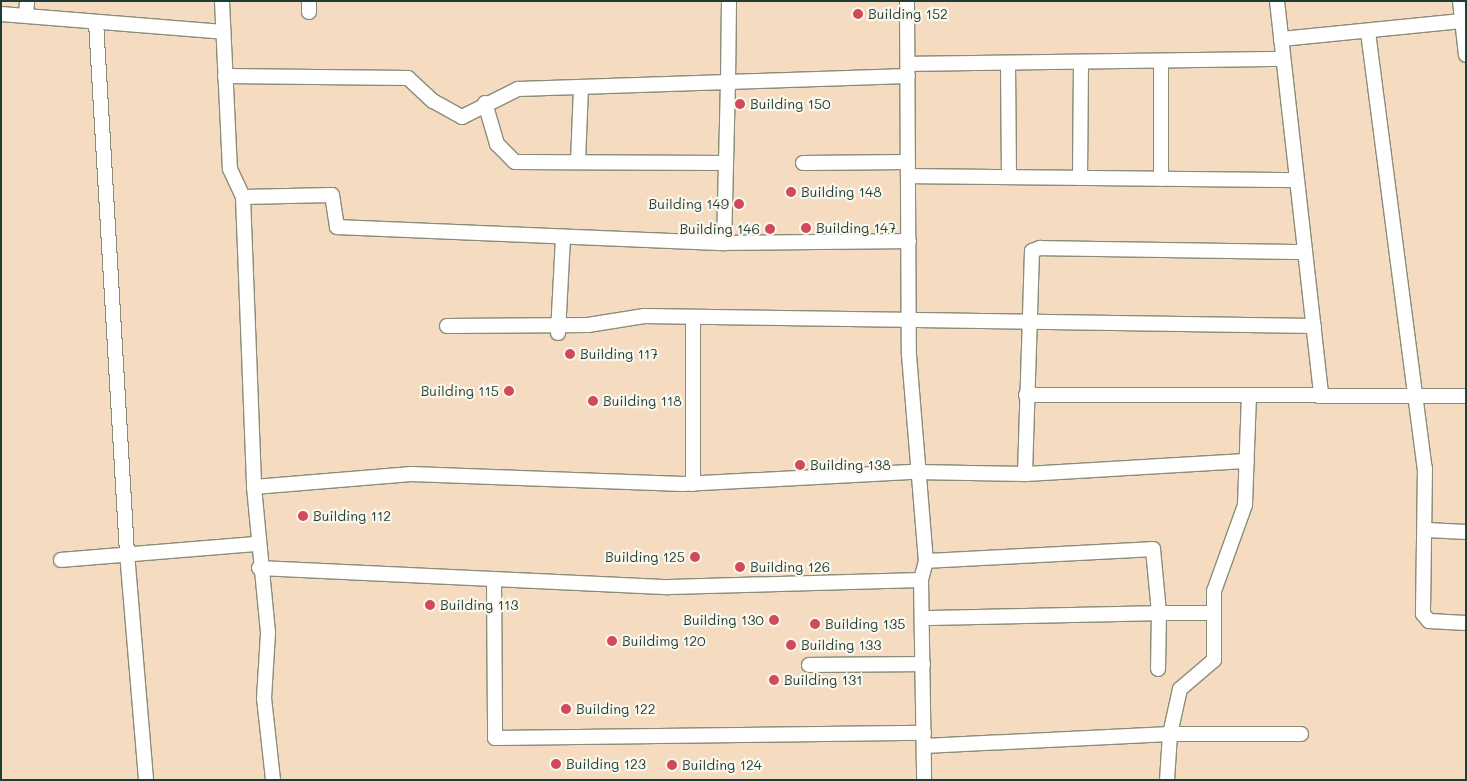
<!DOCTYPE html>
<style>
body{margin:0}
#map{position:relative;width:1467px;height:781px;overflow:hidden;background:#f5dcc0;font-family:Mali,sans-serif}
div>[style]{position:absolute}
.roads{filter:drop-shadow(1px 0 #8a8c7a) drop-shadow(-1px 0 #8a8c7a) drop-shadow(0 1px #8a8c7a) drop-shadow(0 -1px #8a8c7a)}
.minor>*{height:14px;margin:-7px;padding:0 7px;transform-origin:7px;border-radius:7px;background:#fff}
.dots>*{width:14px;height:14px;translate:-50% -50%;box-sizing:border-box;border:2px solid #fbf7ec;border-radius:50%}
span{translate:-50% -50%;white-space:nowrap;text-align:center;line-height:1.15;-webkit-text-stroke:4.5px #fbf7ec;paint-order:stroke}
.poi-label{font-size:14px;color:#1f3d34}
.left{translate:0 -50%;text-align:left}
.right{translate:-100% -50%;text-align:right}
.frame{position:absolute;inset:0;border:2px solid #1f3d34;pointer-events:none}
</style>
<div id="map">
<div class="roads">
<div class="minor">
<i style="left:222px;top:1px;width:168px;rotate:87.3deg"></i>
<i style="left:230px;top:169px;width:31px;rotate:65deg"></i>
<i style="left:243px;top:197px;width:290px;rotate:87.8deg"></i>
<i style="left:254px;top:487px;width:147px;rotate:84.5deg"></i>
<i style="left:268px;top:633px;width:65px;rotate:93.5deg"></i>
<i style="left:264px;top:698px;width:82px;rotate:83.7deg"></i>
<i style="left:309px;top:1px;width:11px;rotate:90deg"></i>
<i style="left:729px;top:1px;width:81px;rotate:90.7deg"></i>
<i style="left:728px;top:82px;width:180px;rotate:-1.9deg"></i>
<i style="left:907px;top:1px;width:354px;rotate:89.7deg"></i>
<i style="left:909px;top:355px;width:207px;rotate:85.3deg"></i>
<i style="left:926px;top:561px;width:20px;rotate:105deg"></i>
<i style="left:921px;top:580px;width:200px;rotate:89.1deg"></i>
<i style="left:1277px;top:1px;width:397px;rotate:83.6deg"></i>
<i style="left:1460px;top:1px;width:54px;rotate:83.7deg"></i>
<i style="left:1px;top:14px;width:223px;rotate:4.6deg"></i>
<i style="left:26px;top:16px;width:15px;rotate:-86deg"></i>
<i style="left:96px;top:22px;width:532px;rotate:86.66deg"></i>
<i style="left:127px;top:553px;width:228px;rotate:85.2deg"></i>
<i style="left:1368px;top:32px;width:440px;rotate:82.6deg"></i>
<i style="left:1425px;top:468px;width:146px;rotate:90.8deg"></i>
<i style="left:1423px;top:614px;width:9px;rotate:49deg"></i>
<i style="left:1429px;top:621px;width:37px;rotate:3deg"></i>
<i style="left:1281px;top:39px;width:182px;rotate:-5.7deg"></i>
<i style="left:1161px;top:61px;width:118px;rotate:90deg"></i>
<i style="left:1008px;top:63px;width:114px;rotate:89.5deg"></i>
<i style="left:908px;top:64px;width:374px;rotate:-0.8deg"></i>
<i style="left:225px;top:76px;width:183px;rotate:0.6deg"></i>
<i style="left:408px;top:78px;width:34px;rotate:43deg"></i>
<i style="left:433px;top:101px;width:33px;rotate:29deg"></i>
<i style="left:462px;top:117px;width:63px;rotate:-26.6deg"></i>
<i style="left:518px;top:89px;width:210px;rotate:-1.9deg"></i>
<i style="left:728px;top:82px;width:161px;rotate:91.4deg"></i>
<i style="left:724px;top:243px;width:185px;rotate:-0.6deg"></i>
<i style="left:485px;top:103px;width:43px;rotate:73.7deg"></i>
<i style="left:497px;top:144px;width:25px;rotate:45deg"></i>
<i style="left:515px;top:162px;width:211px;rotate:0.3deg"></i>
<i style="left:578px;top:162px;width:75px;rotate:-87.7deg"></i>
<i style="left:803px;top:163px;width:105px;rotate:-0.5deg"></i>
<i style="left:908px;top:176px;width:388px;rotate:0.6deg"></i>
<i style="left:1080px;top:178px;width:116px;rotate:-89.5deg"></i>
<i style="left:243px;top:197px;width:89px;rotate:-1.3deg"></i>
<i style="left:332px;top:195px;width:32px;rotate:81deg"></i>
<i style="left:337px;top:227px;width:387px;rotate:2.4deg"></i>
<i style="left:693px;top:317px;width:167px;rotate:90deg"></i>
<i style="left:447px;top:326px;width:141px;rotate:-0.4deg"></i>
<i style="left:588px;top:325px;width:57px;rotate:-9.1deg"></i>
<i style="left:644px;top:316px;width:670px;rotate:0.86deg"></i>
<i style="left:558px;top:333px;width:94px;rotate:-87deg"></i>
<i style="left:1026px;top:395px;width:440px;rotate:0.1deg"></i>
<i style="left:1249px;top:395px;width:110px;rotate:92.1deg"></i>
<i style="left:1245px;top:505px;width:91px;rotate:109.8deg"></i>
<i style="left:1214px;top:591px;width:69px;rotate:90deg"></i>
<i style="left:1214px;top:660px;width:45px;rotate:139.5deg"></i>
<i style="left:1180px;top:689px;width:46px;rotate:102.5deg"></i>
<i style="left:1170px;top:734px;width:131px"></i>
<i style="left:1025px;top:474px;width:223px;rotate:-88.2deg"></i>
<i style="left:1032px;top:251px;width:9px;rotate:-21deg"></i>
<i style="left:1040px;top:248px;width:265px;rotate:0.9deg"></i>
<i style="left:254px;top:487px;width:158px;rotate:-4.7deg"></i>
<i style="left:411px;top:474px;width:272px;rotate:2.1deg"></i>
<i style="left:683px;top:484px;width:232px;rotate:-3deg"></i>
<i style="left:915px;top:472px;width:110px;rotate:1deg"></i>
<i style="left:1025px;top:474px;width:222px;rotate:-3.4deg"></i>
<i style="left:1427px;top:530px;width:39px;rotate:3deg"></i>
<i style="left:61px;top:560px;width:197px;rotate:-4.7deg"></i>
<i style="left:926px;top:561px;width:227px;rotate:-3deg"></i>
<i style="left:1153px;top:549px;width:64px;rotate:84.6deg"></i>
<i style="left:1159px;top:613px;width:53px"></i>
<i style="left:259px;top:568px;width:410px;rotate:2.7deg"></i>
<i style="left:669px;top:587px;width:252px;rotate:-1.6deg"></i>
<i style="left:494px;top:579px;width:159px;rotate:89.6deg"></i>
<i style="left:495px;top:738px;width:429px;rotate:-0.7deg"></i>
<i style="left:925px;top:618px;width:234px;rotate:-1.2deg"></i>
<i style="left:1159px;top:613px;width:56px;rotate:91deg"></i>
<i style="left:809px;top:665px;width:114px;rotate:-0.5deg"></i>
<i style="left:924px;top:746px;width:246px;rotate:-2.8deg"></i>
<i style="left:1170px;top:734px;width:46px;rotate:93.7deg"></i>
</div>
</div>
<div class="dots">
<i style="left:858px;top:14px;background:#d1495b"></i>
<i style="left:740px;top:104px;background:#d1495b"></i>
<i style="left:791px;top:192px;background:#d1495b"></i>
<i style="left:739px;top:204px;background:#d1495b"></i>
<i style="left:806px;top:228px;background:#d1495b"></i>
<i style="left:770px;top:229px;background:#d1495b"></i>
<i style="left:570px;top:354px;background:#d1495b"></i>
<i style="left:509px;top:391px;background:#d1495b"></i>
<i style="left:593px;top:401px;background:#d1495b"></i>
<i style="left:800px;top:465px;background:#d1495b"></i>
<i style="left:303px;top:516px;background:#d1495b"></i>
<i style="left:695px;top:557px;background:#d1495b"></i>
<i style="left:740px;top:567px;background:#d1495b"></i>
<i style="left:430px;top:605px;background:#d1495b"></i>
<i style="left:774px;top:620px;background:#d1495b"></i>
<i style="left:815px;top:624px;background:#d1495b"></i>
<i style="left:612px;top:641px;background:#d1495b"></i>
<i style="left:791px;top:645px;background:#d1495b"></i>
<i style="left:774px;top:680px;background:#d1495b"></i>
<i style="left:566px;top:709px;background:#d1495b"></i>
<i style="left:556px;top:764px;background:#d1495b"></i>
<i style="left:672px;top:765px;background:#d1495b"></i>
</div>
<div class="poi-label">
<span class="left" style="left:868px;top:14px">Building 152</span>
<span class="left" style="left:750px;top:104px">Building 150</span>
<span class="left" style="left:801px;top:192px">Building 148</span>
<span class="right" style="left:729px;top:204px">Building 149</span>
<span class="left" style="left:816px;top:228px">Building 147</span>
<span class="right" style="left:760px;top:229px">Building 146</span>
<span class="left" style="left:580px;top:354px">Building 117</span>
<span class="right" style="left:499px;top:391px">Building 115</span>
<span class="left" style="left:603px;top:401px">Building 118</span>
<span class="left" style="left:810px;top:465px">Building 138</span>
<span class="left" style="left:313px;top:516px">Building 112</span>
<span class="right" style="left:685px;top:557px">Building 125</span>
<span class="left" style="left:750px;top:567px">Building 126</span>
<span class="left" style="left:440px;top:605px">Building 113</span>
<span class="right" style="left:764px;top:620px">Building 130</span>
<span class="left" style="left:825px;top:624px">Building 135</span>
<span class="left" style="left:622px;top:641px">Buildimg 120</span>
<span class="left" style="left:801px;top:645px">Building 133</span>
<span class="left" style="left:784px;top:680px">Building 131</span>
<span class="left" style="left:576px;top:709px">Building 122</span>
<span class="left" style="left:566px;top:764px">Building 123</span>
<span class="left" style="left:682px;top:765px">Building 124</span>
</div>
<div class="frame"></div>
</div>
